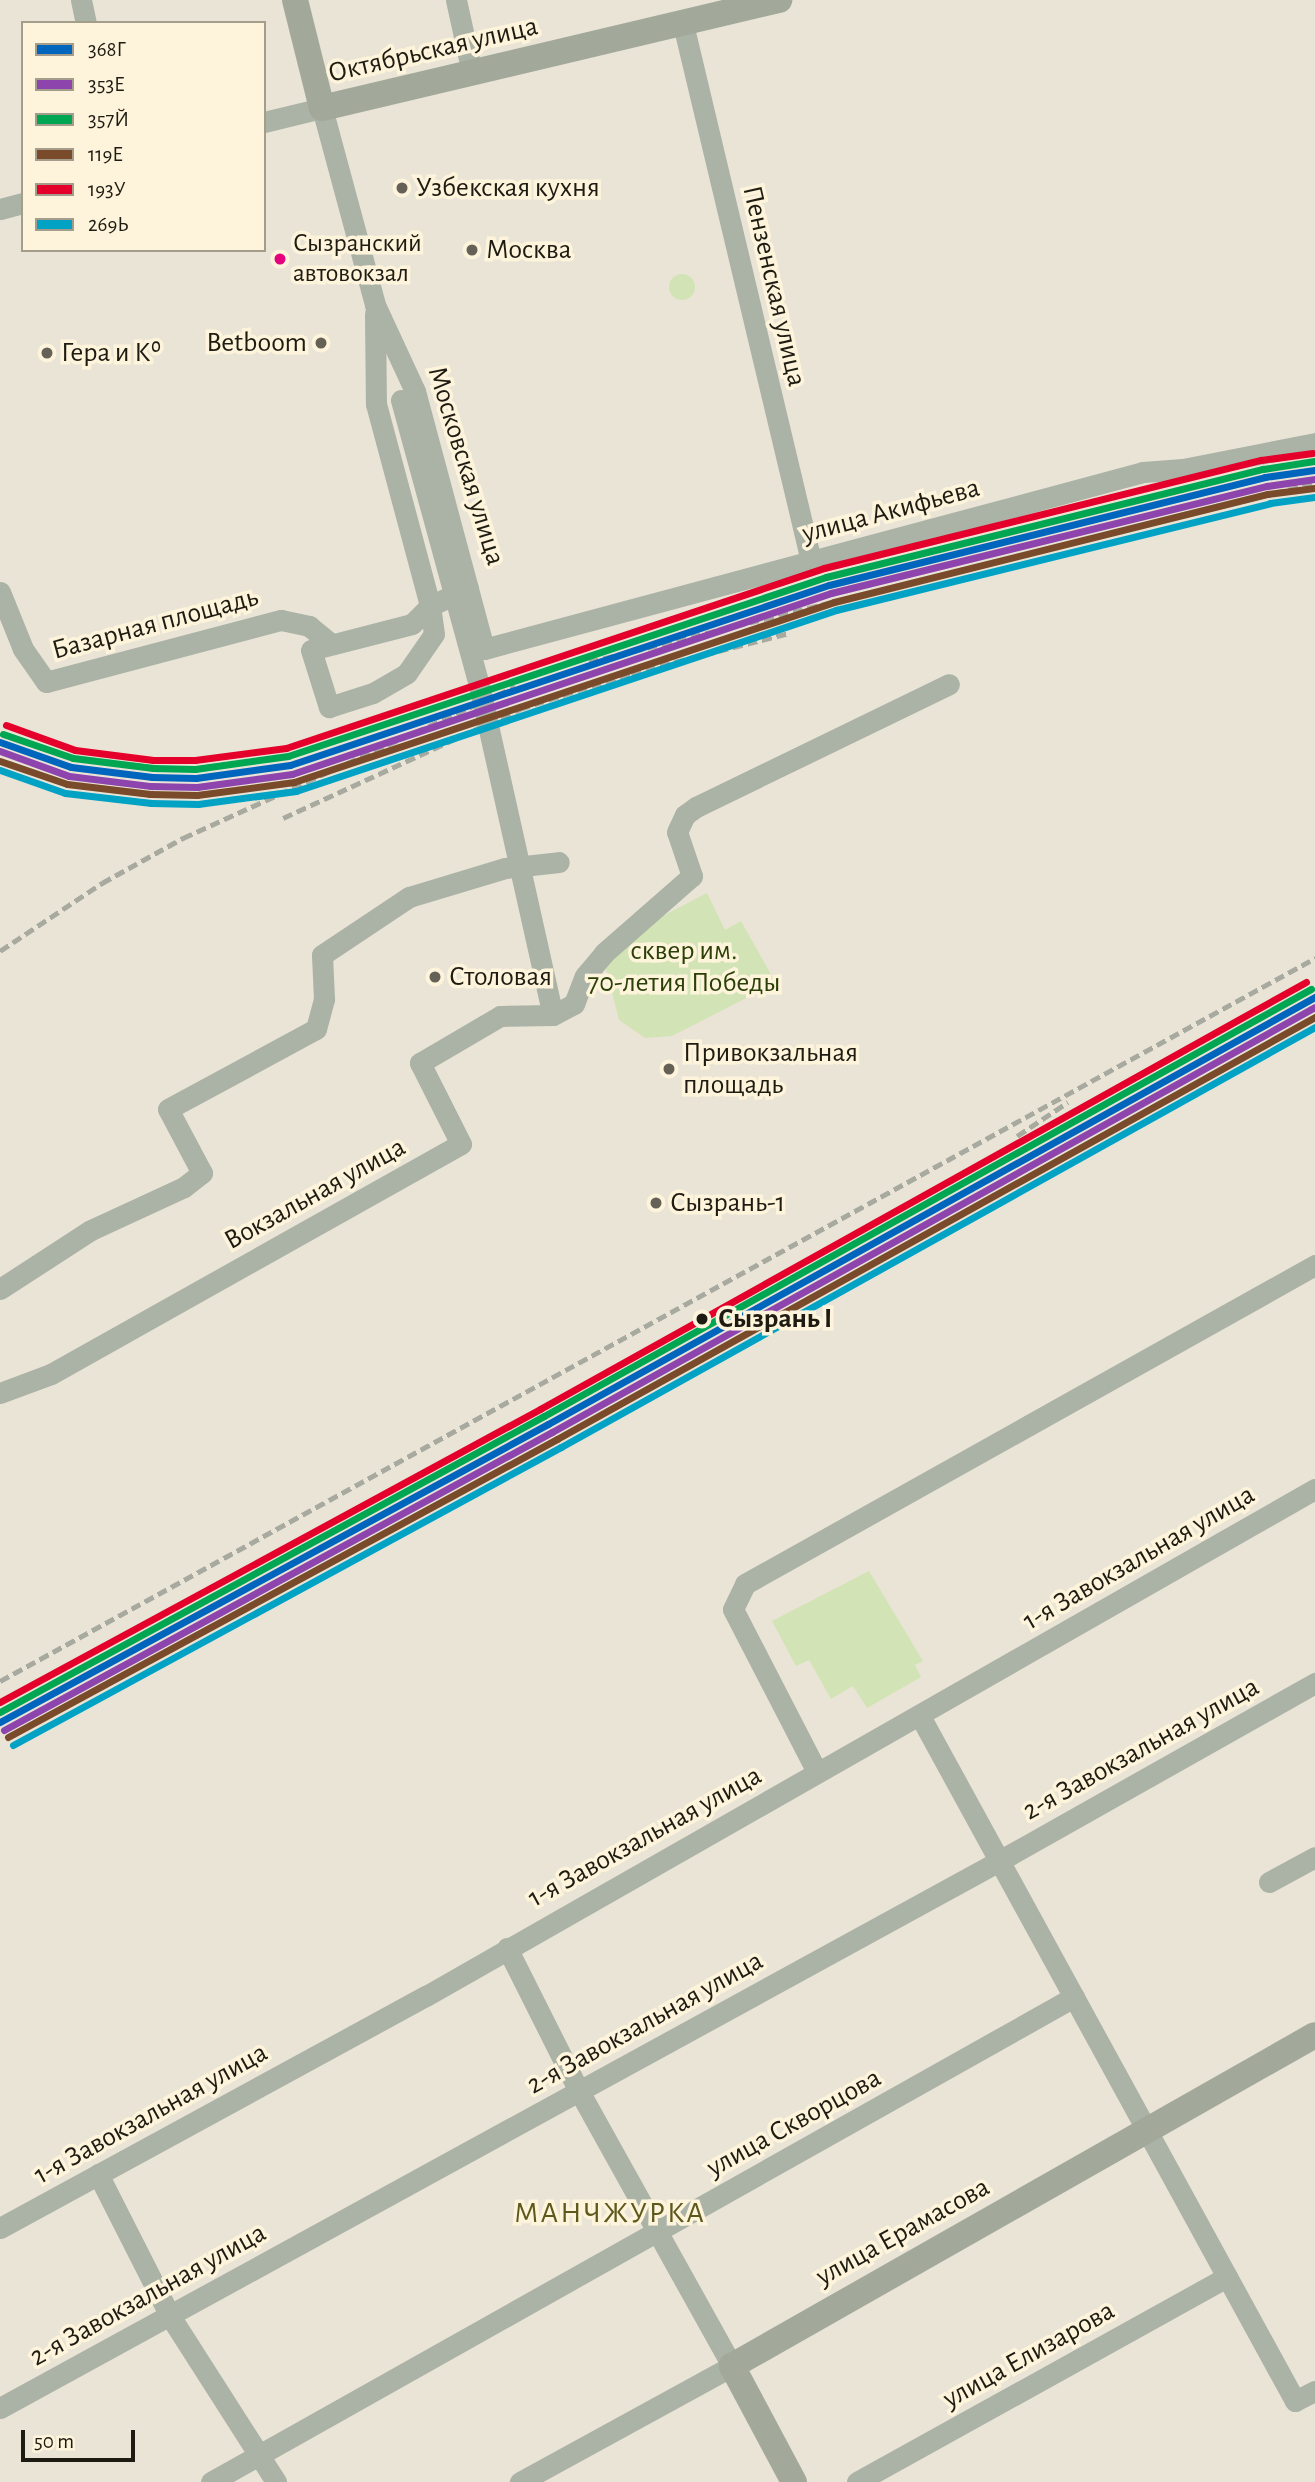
<!DOCTYPE html>
<meta charset="utf-8">
<style>
body{margin:0}
#map{position:relative;width:1315px;height:2482px;overflow:hidden;background:#e9e4d6;font-family:"Alegreya Sans",sans-serif}
div>[style]{position:absolute}
.green>*{inset:0;background:#d2e4b5}
.round{border-radius:50%}
.minor>*{height:21px;margin:-10.5px;padding:0 10.5px;transform-origin:10.5px;border-radius:10.5px;background:#abb2a6}
.major>*{height:26px;margin:-13px;padding:0 13px;transform-origin:13px;border-radius:13px;background:#a2a99b}
.rail>*{height:4.5px;margin-top:-2.25px;transform-origin:0;background:repeating-linear-gradient(90deg,#a8aaa0 0 10px,transparent 0 15px)}
.minor-bridge>*{height:21px;margin:-10.5px;padding:0 10.5px;transform-origin:10.5px;border-radius:10.5px;background:#abb2a6}
.rail-1>*{height:7px;margin:-3.5px;padding:0 3.5px;transform-origin:3.5px;border-radius:3.5px;background:#0065bd}
.rail-2>*{height:7px;margin:-3.5px;padding:0 3.5px;transform-origin:3.5px;border-radius:3.5px;background:#8e44ad}
.rail-3>*{height:7px;margin:-3.5px;padding:0 3.5px;transform-origin:3.5px;border-radius:3.5px;background:#00a651}
.rail-4>*{height:7px;margin:-3.5px;padding:0 3.5px;transform-origin:3.5px;border-radius:3.5px;background:#7a4b2a}
.rail-5>*{height:7px;margin:-3.5px;padding:0 3.5px;transform-origin:3.5px;border-radius:3.5px;background:#e4002b}
.rail-6>*{height:7px;margin:-3.5px;padding:0 3.5px;transform-origin:3.5px;border-radius:3.5px;background:#02a2c5}
.dots>*{width:19px;height:19px;translate:-50% -50%;box-sizing:border-box;border:4px solid #fef4db;border-radius:50%}
span{translate:-50% -50%;white-space:nowrap;text-align:center;line-height:1.15;-webkit-text-stroke:7px #fef4db;paint-order:stroke}
.bus-label{font-size:26px;color:#1e1b12}
.left{translate:0 -50%;text-align:left}
.street-label{font-size:28px;color:#1e1b12}
.poi-label{font-size:28px;color:#1e1b12}
.right{translate:-100% -50%;text-align:right}
.park-label{font-size:28px;color:#2a4008}
.stop-label{font-size:28px;color:#1e1b12;font-weight:700}
.neighbourhood-label{font-size:30px;color:#5c591d;letter-spacing:2px}
.legend{position:absolute;left:21px;top:21px;width:245px;height:231px;box-sizing:border-box;background:#fef4db;border:2px solid #a49d8b;margin:0;padding:9px 12px;list-style:none;font-size:21px;color:#1e1b12}
.legend li{display:flex;align-items:center;gap:14px;height:35px}
.legend b{width:35px;border:2px solid #a49d8b}
.scale{position:absolute;left:21px;top:2430px;width:114px;height:32px;box-sizing:border-box;border:4px solid #1e1b12;border-top:0;padding-left:9px;font-size:21px;line-height:24px;white-space:nowrap;color:#1e1b12;-webkit-text-stroke:5px #fef4db;paint-order:stroke}
</style>
<div id="map">
<div class="green">
<i class="round" style="left:669px;top:274px;width:26px;height:26px"></i>
<i style="clip-path:polygon(707px 893px,725px 930px,741px 921px,776px 983px,672px 1036px,645px 1038px,619px 1020px,605px 965px,649px 923px)"></i>
<i style="clip-path:polygon(869px 1571px,923px 1661px,915px 1665px,921px 1677px,867px 1708px,853px 1686px,831px 1699px,809px 1660px,796px 1666px,772px 1621px)"></i>
</div>
<div class="minor">
<i style="left:81px;top:0;width:24px;rotate:78deg"></i>
<i style="left:456px;top:0;width:75px;rotate:77.6deg"></i>
<i style="left:683px;top:24px;width:552px;rotate:76.59deg"></i>
<i style="left:264px;top:122px;width:60px;rotate:-13.6deg"></i>
<i style="left:322px;top:108px;width:219px;rotate:74.9deg"></i>
<i style="left:0;top:209px;width:24px;rotate:-15deg"></i>
<i style="left:375px;top:305px;width:95px;rotate:65.1deg"></i>
<i style="left:415px;top:391px;width:267px;rotate:75deg"></i>
<i style="left:484px;top:649px;width:682px;rotate:-15.03deg"></i>
<i style="left:1143px;top:472px;width:40px;rotate:-4.3deg"></i>
<i style="left:1183px;top:469px;width:135px;rotate:-11.1deg"></i>
<i style="left:375px;top:314px;width:90px;rotate:89.4deg"></i>
<i style="left:376px;top:404px;width:209px;rotate:75deg"></i>
<i style="left:430px;top:606px;width:25px;rotate:135deg"></i>
<i style="left:412px;top:624px;width:104px;rotate:165.6deg"></i>
<i style="left:311px;top:650px;width:60px;rotate:72.5deg"></i>
<i style="left:329px;top:707px;width:46px;rotate:-17.7deg"></i>
<i style="left:373px;top:693px;width:39px;rotate:-30deg"></i>
<i style="left:407px;top:673px;width:47px;rotate:-55.3deg"></i>
<i style="left:434px;top:634px;width:28px;rotate:-98deg"></i>
<i style="left:430px;top:606px;width:42px;rotate:-25.3deg"></i>
<i style="left:0;top:592px;width:61px;rotate:68deg"></i>
<i style="left:23px;top:649px;width:40px;rotate:55.1deg"></i>
<i style="left:46px;top:682px;width:243px;rotate:-14.8deg"></i>
<i style="left:281px;top:620px;width:29px;rotate:12deg"></i>
<i style="left:309px;top:626px;width:28px;rotate:39deg"></i>
<i style="left:0;top:1289px;width:108px;rotate:-33deg"></i>
<i style="left:91px;top:1230px;width:102px;rotate:-24.8deg"></i>
<i style="left:184px;top:1187px;width:23px;rotate:-38deg"></i>
<i style="left:202px;top:1173px;width:72px;rotate:-118deg"></i>
<i style="left:168px;top:1109px;width:168px;rotate:-28.4deg"></i>
<i style="left:316px;top:1029px;width:31px;rotate:-75deg"></i>
<i style="left:324px;top:999px;width:44px;rotate:-92.6deg"></i>
<i style="left:322px;top:955px;width:105px;rotate:-33.7deg"></i>
<i style="left:409px;top:897px;width:100px;rotate:-16.8deg"></i>
<i style="left:505px;top:868px;width:54px;rotate:-6.3deg"></i>
<i style="left:0;top:1393px;width:54px;rotate:-20.4deg"></i>
<i style="left:51px;top:1374px;width:470px;rotate:-29.3deg"></i>
<i style="left:461px;top:1144px;width:91px;rotate:-116.8deg"></i>
<i style="left:420px;top:1063px;width:93px;rotate:-30.4deg"></i>
<i style="left:500px;top:1016px;width:53px;rotate:-1.1deg"></i>
<i style="left:553px;top:1015px;width:24px;rotate:-28deg"></i>
<i style="left:574px;top:1004px;width:30px;rotate:-69deg"></i>
<i style="left:585px;top:976px;width:30px;rotate:-50deg"></i>
<i style="left:604px;top:953px;width:117px;rotate:-41.2deg"></i>
<i style="left:692px;top:876px;width:46px;rotate:-108.8deg"></i>
<i style="left:677px;top:832px;width:19px;rotate:-65deg"></i>
<i style="left:685px;top:815px;width:14px;rotate:-36deg"></i>
<i style="left:696px;top:807px;width:281px;rotate:-25.9deg"></i>
<i style="left:920px;top:1716px;width:781px;rotate:61.3deg"></i>
<i style="left:1295px;top:2401px;width:22px;rotate:-27deg"></i>
<i style="left:817px;top:1772px;width:183px;rotate:-117.3deg"></i>
<i style="left:733px;top:1609px;width:28px;rotate:-64deg"></i>
<i style="left:745px;top:1584px;width:653px;rotate:-29.23deg"></i>
<i style="left:1269px;top:1882px;width:52px;rotate:-28.5deg"></i>
<i style="left:507px;top:1948px;width:160px;rotate:63.3deg"></i>
<i style="left:579px;top:2091px;width:315px;rotate:60.9deg"></i>
<i style="left:732px;top:2366px;width:242px;rotate:151.3deg"></i>
<i style="left:98px;top:2174px;width:159px;rotate:63.1deg"></i>
<i style="left:170px;top:2316px;width:197px;rotate:57.4deg"></i>
<i style="left:0;top:2228px;width:485px;rotate:-28.6deg"></i>
<i style="left:426px;top:1996px;width:1023px;rotate:-29.7deg"></i>
<i style="left:0;top:2408px;width:1139px;rotate:-28.7deg"></i>
<i style="left:999px;top:1861px;width:363px;rotate:-29.4deg"></i>
<i style="left:211px;top:2482px;width:990px;rotate:-29.34deg"></i>
<i style="left:857px;top:2482px;width:423px;rotate:-29deg"></i>
</div>
<div class="major">
<i style="left:295px;top:0;width:111px;rotate:76deg"></i>
<i style="left:322px;top:108px;width:470px;rotate:-13.3deg"></i>
<i style="left:794px;top:2482px;width:132px;rotate:-118.1deg"></i>
<i style="left:732px;top:2366px;width:670px;rotate:-29.59deg"></i>
</div>
<div class="rail">
<i style="left:589px;top:662px;width:748px;rotate:-13.85deg"></i>
<i style="left:283px;top:818px;width:261px;rotate:-24.7deg"></i>
<i style="left:520px;top:709px;width:117px;rotate:-18deg"></i>
<i style="left:631px;top:673px;width:163px;rotate:-14.2deg"></i>
<i style="left:0;top:951px;width:123px;rotate:-33.7deg"></i>
<i style="left:102px;top:883px;width:93px;rotate:-29.1deg"></i>
<i style="left:183px;top:838px;width:365px;rotate:-24.5deg"></i>
<i style="left:1017px;top:1136px;width:61px;rotate:-33.7deg"></i>
<i style="left:0;top:1681px;width:1501px;rotate:-28.8deg"></i>
</div>
<div class="minor-bridge">
<i style="left:401px;top:400px;width:295px;rotate:74.7deg"></i>
<i style="left:479px;top:685px;width:338px;rotate:77.4deg"></i>
</div>
<div class="rail-1">
<i style="left:0;top:742px;width:75px;rotate:19.4deg"></i>
<i style="left:71px;top:767px;width:82px;rotate:7deg"></i>
<i style="left:152px;top:777px;width:44px;rotate:1.3deg"></i>
<i style="left:196px;top:778px;width:95px;rotate:-7.9deg"></i>
<i style="left:290px;top:765px;width:568px;rotate:-18.47deg"></i>
<i style="left:829px;top:585px;width:449px;rotate:-13.9deg"></i>
<i style="left:1265px;top:477px;width:50px;rotate:-8deg"></i>
<i style="left:0;top:1722px;width:624px;rotate:-28.54deg"></i>
<i style="left:548px;top:1424px;width:878px;rotate:-29.11deg"></i>
</div>
<div class="rail-2">
<i style="left:0;top:751px;width:73px;rotate:19.9deg"></i>
<i style="left:69px;top:776px;width:83px;rotate:7deg"></i>
<i style="left:151px;top:786px;width:46px;rotate:1.2deg"></i>
<i style="left:197px;top:787px;width:96px;rotate:-7.8deg"></i>
<i style="left:292px;top:774px;width:569px;rotate:-18.56deg"></i>
<i style="left:831px;top:593px;width:449px;rotate:-13.8deg"></i>
<i style="left:1267px;top:486px;width:49px;rotate:-8.3deg"></i>
<i style="left:4px;top:1730px;width:624px;rotate:-28.54deg"></i>
<i style="left:552px;top:1432px;width:873px;rotate:-29.12deg"></i>
</div>
<div class="rail-3">
<i style="left:3px;top:734px;width:74px;rotate:18.9deg"></i>
<i style="left:73px;top:758px;width:81px;rotate:7.1deg"></i>
<i style="left:153px;top:768px;width:42px;rotate:1.4deg"></i>
<i style="left:195px;top:769px;width:94px;rotate:-8deg"></i>
<i style="left:288px;top:756px;width:567px;rotate:-18.4deg"></i>
<i style="left:826px;top:577px;width:450px;rotate:-13.9deg"></i>
<i style="left:1263px;top:469px;width:52px;rotate:-8.9deg"></i>
<i style="left:0;top:1712px;width:619px;rotate:-28.55deg"></i>
<i style="left:544px;top:1416px;width:878px;rotate:-29.11deg"></i>
</div>
<div class="rail-4">
<i style="left:0;top:761px;width:71px;rotate:18.9deg"></i>
<i style="left:67px;top:784px;width:84px;rotate:6.9deg"></i>
<i style="left:150px;top:794px;width:47px;rotate:1.2deg"></i>
<i style="left:197px;top:795px;width:98px;rotate:-7.6deg"></i>
<i style="left:294px;top:782px;width:569px;rotate:-18.43deg"></i>
<i style="left:834px;top:602px;width:447px;rotate:-14deg"></i>
<i style="left:1268px;top:494px;width:47px;rotate:-7.3deg"></i>
<i style="left:8px;top:1737px;width:625px;rotate:-28.49deg"></i>
<i style="left:557px;top:1439px;width:868px;rotate:-29.11deg"></i>
</div>
<div class="rail-5">
<i style="left:6px;top:725px;width:73px;rotate:19.9deg"></i>
<i style="left:75px;top:750px;width:79px;rotate:7.3deg"></i>
<i style="left:153px;top:760px;width:42px"></i>
<i style="left:195px;top:760px;width:92px;rotate:-7.5deg"></i>
<i style="left:286px;top:748px;width:567px;rotate:-18.5deg"></i>
<i style="left:824px;top:568px;width:450px;rotate:-13.9deg"></i>
<i style="left:1261px;top:460px;width:52px;rotate:-7.7deg"></i>
<i style="left:0;top:1702px;width:614px;rotate:-28.48deg"></i>
<i style="left:540px;top:1409px;width:877px;rotate:-29.14deg"></i>
</div>
<div class="rail-6">
<i style="left:0;top:770px;width:69px;rotate:19.5deg"></i>
<i style="left:65px;top:793px;width:87px;rotate:6.6deg"></i>
<i style="left:151px;top:803px;width:47px;rotate:1.2deg"></i>
<i style="left:198px;top:804px;width:99px;rotate:-7.6deg"></i>
<i style="left:296px;top:791px;width:570px;rotate:-18.53deg"></i>
<i style="left:836px;top:610px;width:447px;rotate:-13.8deg"></i>
<i style="left:1270px;top:503px;width:45px;rotate:-7.6deg"></i>
<i style="left:13px;top:1745px;width:624px;rotate:-28.54deg"></i>
<i style="left:561px;top:1447px;width:863px;rotate:-29.12deg"></i>
</div>
<div class="dots">
<i style="left:402px;top:188px;background:#656157"></i>
<i style="left:472px;top:250px;background:#656157"></i>
<i style="left:280px;top:259px;background:#e5007d"></i>
<i style="left:321px;top:343px;background:#656157"></i>
<i style="left:47px;top:353px;background:#656157"></i>
<i style="left:435px;top:977px;background:#656157"></i>
<i style="left:669px;top:1069px;background:#656157"></i>
<i style="left:656px;top:1203px;background:#656157"></i>
<i style="left:702px;top:1319px;background:#1e1b12"></i>
</div>
<div class="bus-label">
<span class="left" style="left:293px;top:259px">Сызранский<br>автовокзал</span>
</div>
<div class="street-label">
<span style="left:433px;top:50px;rotate:-13deg">Октябрьская улица</span>
<span style="left:774px;top:286px;rotate:77deg">Пензенская улица</span>
<span style="left:466px;top:466px;rotate:73deg">Московская улица</span>
<span style="left:891px;top:511px;rotate:-15deg">улица Акифьева</span>
<span style="left:155px;top:624px;rotate:-15deg">Базарная площадь</span>
<span style="left:315px;top:1194px;rotate:-29deg">Вокзальная улица</span>
<span style="left:1139px;top:1558px;rotate:-30deg">1-я Завокзальная улица</span>
<span style="left:1141px;top:1749px;rotate:-29deg">2-я Завокзальная улица</span>
<span style="left:645px;top:1837px;rotate:-29deg">1-я Завокзальная улица</span>
<span style="left:645px;top:2023px;rotate:-29deg">2-я Завокзальная улица</span>
<span style="left:151px;top:2114px;rotate:-29deg">1-я Завокзальная улица</span>
<span style="left:794px;top:2123px;rotate:-29deg">улица Скворцова</span>
<span style="left:903px;top:2232px;rotate:-29deg">улица Ерамасова</span>
<span style="left:148px;top:2295px;rotate:-29deg">2-я Завокзальная улица</span>
<span style="left:1029px;top:2355px;rotate:-29deg">улица Елизарова</span>
</div>
<div class="poi-label">
<span class="left" style="left:416px;top:188px">Узбекская кухня</span>
<span class="left" style="left:486px;top:250px">Москва</span>
<span class="right" style="left:307px;top:343px">Betboom</span>
<span class="left" style="left:61px;top:353px">Гера и К⁰</span>
<span class="left" style="left:449px;top:977px">Столовая</span>
<span class="left" style="left:683px;top:1069px">Привокзальная<br>площадь</span>
<span class="left" style="left:670px;top:1203px">Сызрань-1</span>
</div>
<div class="park-label">
<span style="left:684px;top:967px">сквер им.<br>70-летия Победы</span>
</div>
<div class="stop-label">
<span class="left" style="left:718px;top:1319px">Сызрань I</span>
</div>
<div class="neighbourhood-label">
<span style="left:610px;top:2213px">МАНЧЖУРКА</span>
</div>
<ul class="legend">
<li><b style="height:9px;background:#0065bd"></b>368Г</li>
<li><b style="height:9px;background:#8e44ad"></b>353Е</li>
<li><b style="height:9px;background:#00a651"></b>357Й</li>
<li><b style="height:9px;background:#7a4b2a"></b>119Е</li>
<li><b style="height:9px;background:#e4002b"></b>193У</li>
<li><b style="height:9px;background:#02a2c5"></b>269Ь</li>
</ul>
<div class="scale">50 m</div>
</div>
